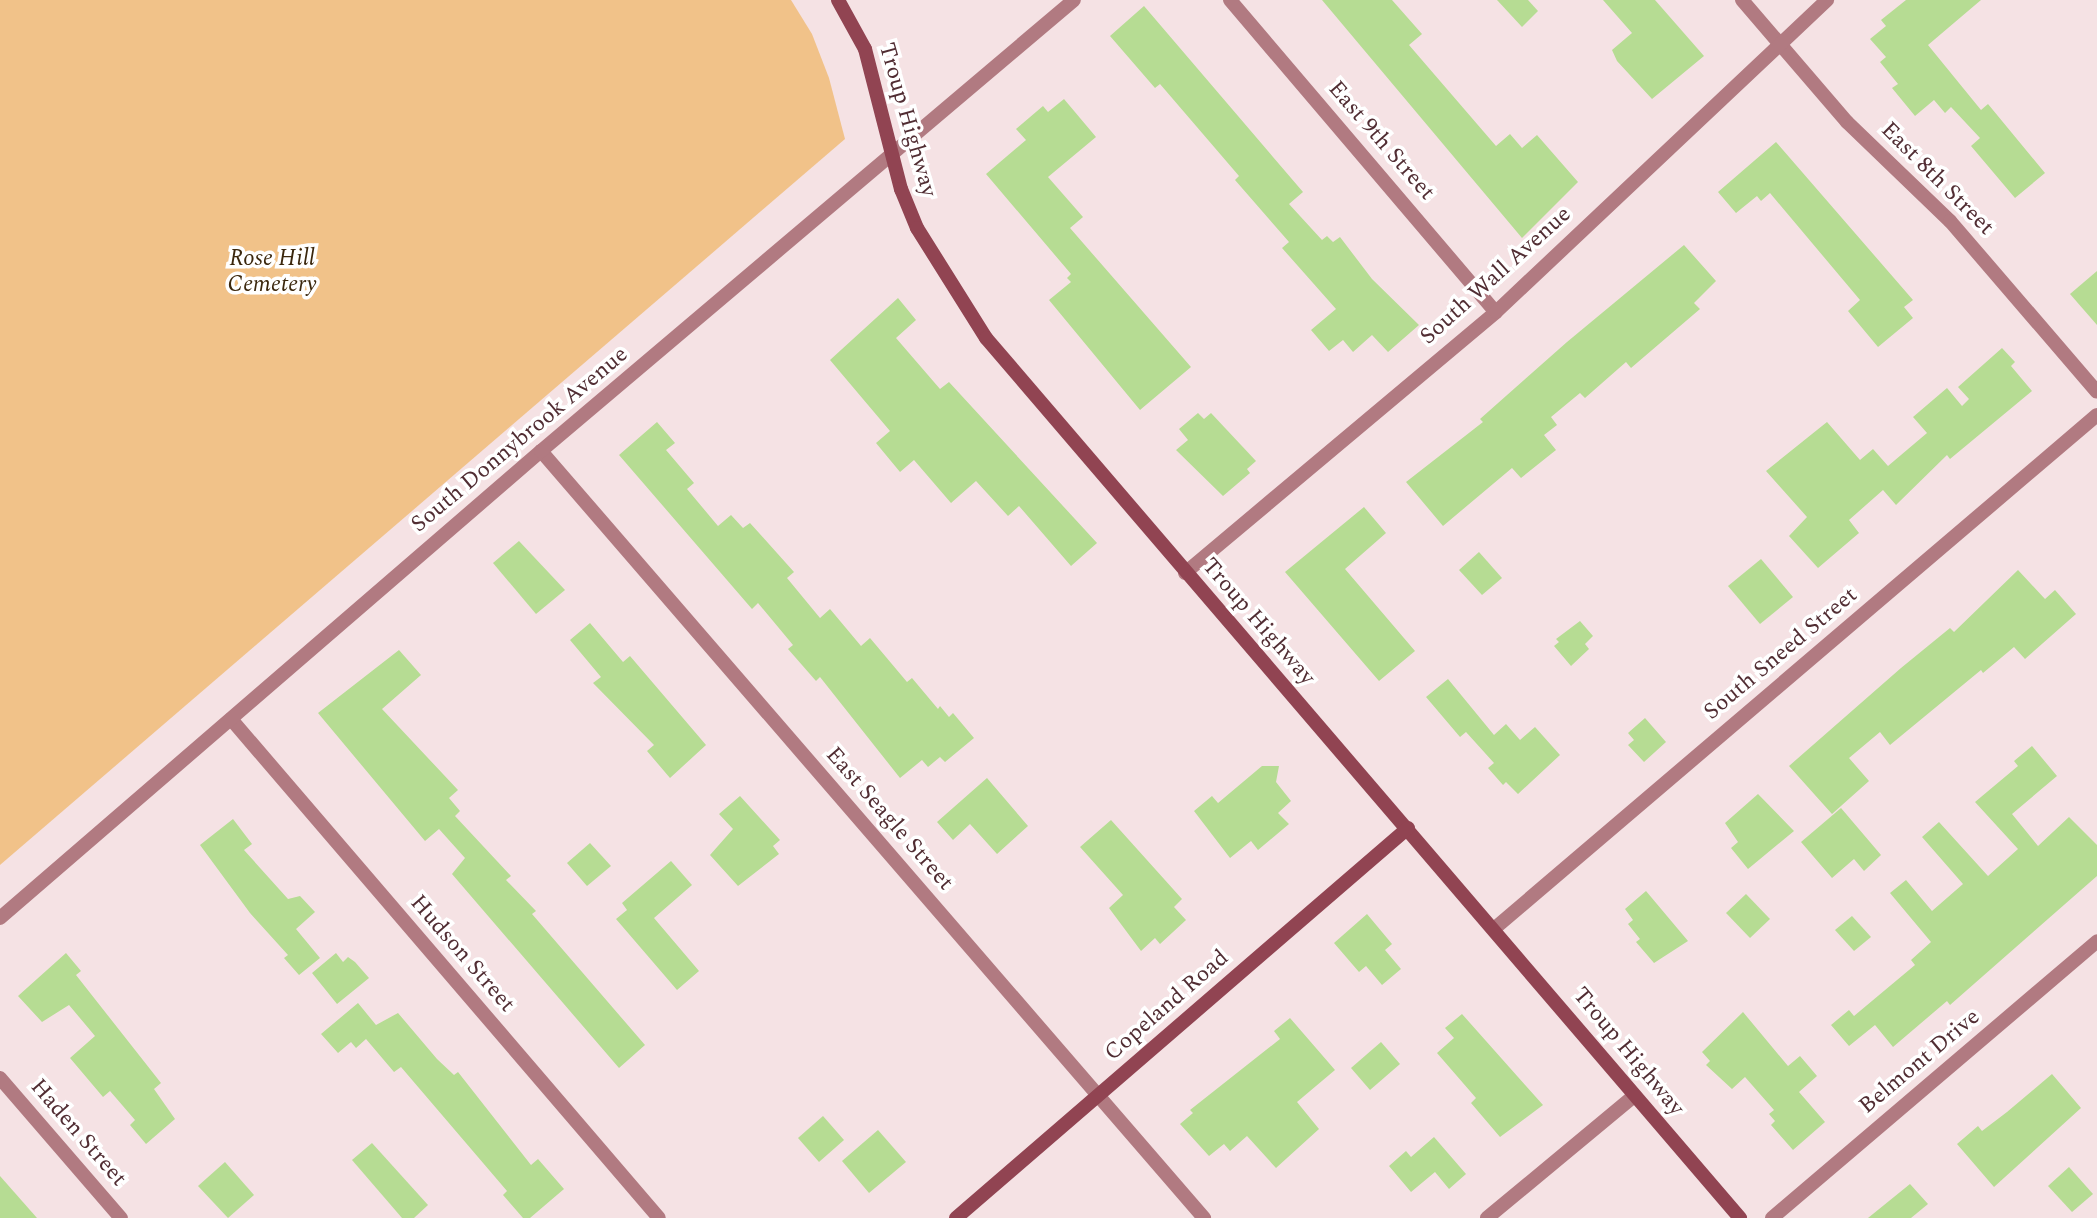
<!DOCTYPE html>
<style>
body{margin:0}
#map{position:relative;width:2097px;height:1218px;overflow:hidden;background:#f5e2e4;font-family:Spectral,serif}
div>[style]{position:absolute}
.green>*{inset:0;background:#f1c289}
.building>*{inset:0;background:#b6dc93}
.street>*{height:14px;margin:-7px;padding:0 7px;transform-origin:7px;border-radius:7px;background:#b17a81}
.secondary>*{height:14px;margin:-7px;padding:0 7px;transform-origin:7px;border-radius:7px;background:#914452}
span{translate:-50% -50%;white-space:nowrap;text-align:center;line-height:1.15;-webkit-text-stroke:7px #fff;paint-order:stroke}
.street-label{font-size:23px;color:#512d33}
.park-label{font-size:23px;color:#3b270d;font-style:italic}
</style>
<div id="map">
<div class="green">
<i style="clip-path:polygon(0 0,791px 0,812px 34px,829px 78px,845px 139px,0 865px)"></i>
</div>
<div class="building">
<i style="clip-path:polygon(1322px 0,1392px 0,1422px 34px,1409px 45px,1496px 146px,1510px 134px,1522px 148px,1537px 135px,1578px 182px,1522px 238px)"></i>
<i style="clip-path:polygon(1497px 0,1528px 0,1538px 11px,1522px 27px)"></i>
<i style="clip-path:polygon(1603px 0,1655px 0,1704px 56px,1652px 99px,1617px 61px,1612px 50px,1632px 33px)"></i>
<i style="clip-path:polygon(1906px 0,1981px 0,1928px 45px,1981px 110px,1988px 104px,2045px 173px,2015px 198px,1971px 146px,1980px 138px,1951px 107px,1945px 113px,1934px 100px,1915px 116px,1892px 88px,1898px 84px,1880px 62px,1886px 57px,1870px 39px,1886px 26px,1881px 20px)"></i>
<i style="clip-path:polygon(1144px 6px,1303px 192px,1289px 204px,1322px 240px,1327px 236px,1333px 242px,1340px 237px,1372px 279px,1419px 325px,1388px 352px,1372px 335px,1353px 352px,1343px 340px,1329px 351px,1311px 330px,1336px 309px,1282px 248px,1289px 242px,1235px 180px,1239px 176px,1160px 84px,1155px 88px,1110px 36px)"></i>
<i style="clip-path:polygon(1064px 99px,1096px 137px,1048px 177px,1083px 217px,1070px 228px,1191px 367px,1140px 410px,1049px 300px,1071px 282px,1067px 278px,1071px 274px,986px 174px,1026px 140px,1016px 129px,1043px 106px,1048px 112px)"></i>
<i style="clip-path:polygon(1776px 142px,1913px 300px,1904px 307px,1913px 318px,1878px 347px,1848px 311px,1860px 300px,1770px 193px,1761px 201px,1757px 196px,1736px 213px,1718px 192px)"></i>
<i style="clip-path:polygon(1684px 245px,1716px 281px,1694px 303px,1700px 309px,1631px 368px,1626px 362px,1585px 398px,1580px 393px,1551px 417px,1557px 425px,1544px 435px,1556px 450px,1521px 478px,1512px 468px,1443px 526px,1406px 482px,1483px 422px,1480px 419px,1567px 342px)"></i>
<i style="clip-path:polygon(2097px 271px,2097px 325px,2070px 294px)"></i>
<i style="clip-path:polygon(898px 298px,916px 320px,896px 338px,940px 389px,949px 382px,1097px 543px,1071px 566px,1019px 506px,1008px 516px,976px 481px,951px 503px,914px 460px,900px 472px,876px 443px,890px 431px,830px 360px)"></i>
<i style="clip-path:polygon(2002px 348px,2015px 362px,2011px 366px,2032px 391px,1950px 459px,1947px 455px,1896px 505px,1883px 490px,1849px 520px,1859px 533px,1818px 568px,1789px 536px,1807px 517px,1766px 471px,1827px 422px,1860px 460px,1873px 449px,1888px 466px,1927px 433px,1913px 417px,1947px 388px,1962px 406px,1969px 399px,1958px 387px)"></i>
<i style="clip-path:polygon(1198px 413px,1204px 419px,1211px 413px,1256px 461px,1247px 469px,1250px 473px,1223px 496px,1176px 450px,1188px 440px,1179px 429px)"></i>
<i style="clip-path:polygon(657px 422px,675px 443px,666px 450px,694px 483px,687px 489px,718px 526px,731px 515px,743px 528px,750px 523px,794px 572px,787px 578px,820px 618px,830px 609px,861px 646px,870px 638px,907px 682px,912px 678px,938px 709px,940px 706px,949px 717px,953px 713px,974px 738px,945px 762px,940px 757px,928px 767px,922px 760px,900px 778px,820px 677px,816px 681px,788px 649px,793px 645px,758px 603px,752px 609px,619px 455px)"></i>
<i style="clip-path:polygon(1364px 507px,1386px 533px,1345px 569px,1415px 651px,1379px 681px,1285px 572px)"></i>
<i style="clip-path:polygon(519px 541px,565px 590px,536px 614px,493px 563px)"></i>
<i style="clip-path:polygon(1479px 552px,1502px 578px,1482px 595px,1459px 570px)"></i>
<i style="clip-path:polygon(1761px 559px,1793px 597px,1760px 624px,1728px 586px)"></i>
<i style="clip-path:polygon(2018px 570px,2045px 599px,2055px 590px,2076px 614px,2025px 659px,2014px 647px,1983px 673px,1981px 670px,1890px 745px,1880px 732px,1849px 758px,1869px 781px,1832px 814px,1789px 766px,1901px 668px,1950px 628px,1954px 632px)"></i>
<i style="clip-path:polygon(1580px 621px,1593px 636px,1585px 644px,1589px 649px,1571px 666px,1554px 646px,1559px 642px,1556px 639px)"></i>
<i style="clip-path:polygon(590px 623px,623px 662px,630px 656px,706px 745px,670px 778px,647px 751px,654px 745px,593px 683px,601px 677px,570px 640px)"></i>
<i style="clip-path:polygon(399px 650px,421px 675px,382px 709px,458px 790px,449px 798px,460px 811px,455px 816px,511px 876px,506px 880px,536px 911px,532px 914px,645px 1045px,619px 1068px,452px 874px,465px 858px,439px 829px,425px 841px,318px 713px)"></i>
<i style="clip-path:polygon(1448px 679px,1494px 735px,1506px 724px,1520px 740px,1535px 727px,1560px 755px,1518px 794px,1506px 782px,1503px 785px,1488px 768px,1494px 763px,1466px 732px,1460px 737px,1426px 697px)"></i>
<i style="clip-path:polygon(1645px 718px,1666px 742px,1644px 762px,1628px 745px,1634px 740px,1628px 733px)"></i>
<i style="clip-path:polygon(2032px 746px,2057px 776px,2012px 814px,2038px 846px,2069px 817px,2097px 845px,2097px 876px,1950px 1005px,1947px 1001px,1893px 1047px,1875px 1025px,1849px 1046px,1831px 1025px,1849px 1010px,1854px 1016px,1915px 965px,1911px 960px,1931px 942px,1890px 893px,1906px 880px,1932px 911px,1963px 884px,1922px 837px,1939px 822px,1988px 876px,2018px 849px,1975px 802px,2018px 766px,2014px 761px)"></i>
<i style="clip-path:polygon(1262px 766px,1279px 766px,1276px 782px,1291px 801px,1278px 813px,1289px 824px,1258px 850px,1251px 841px,1230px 858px,1194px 811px,1212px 796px,1218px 803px)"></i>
<i style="clip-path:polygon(987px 778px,1028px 826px,997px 854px,970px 824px,953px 840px,937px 822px)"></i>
<i style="clip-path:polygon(1758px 794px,1794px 831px,1748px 869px,1731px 848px,1738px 842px,1725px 823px)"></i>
<i style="clip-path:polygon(740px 796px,780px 840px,773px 846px,779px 854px,738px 886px,710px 855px,733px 829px,719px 814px)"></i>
<i style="clip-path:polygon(1841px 808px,1881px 855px,1864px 871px,1854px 859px,1832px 878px,1801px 842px)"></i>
<i style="clip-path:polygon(233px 819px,252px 844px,244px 850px,288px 899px,300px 896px,315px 912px,296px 929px,320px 958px,299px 975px,284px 958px,288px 955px,250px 913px,200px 845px)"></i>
<i style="clip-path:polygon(1111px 820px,1182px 899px,1174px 907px,1186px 920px,1160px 944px,1155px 938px,1141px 951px,1109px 908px,1123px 895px,1080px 847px)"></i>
<i style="clip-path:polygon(590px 843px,611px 866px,587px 886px,567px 863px)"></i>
<i style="clip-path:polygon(671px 861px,692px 885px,654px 918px,699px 971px,677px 990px,616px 919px,627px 910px,622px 903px)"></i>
<i style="clip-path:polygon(1646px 891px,1688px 941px,1654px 963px,1636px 942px,1640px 939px,1628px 924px,1633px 920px,1625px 909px)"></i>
<i style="clip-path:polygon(1746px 894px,1770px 919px,1750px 938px,1726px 913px)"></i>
<i style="clip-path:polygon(1367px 914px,1392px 944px,1385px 950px,1401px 969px,1382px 985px,1366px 966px,1359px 972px,1334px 943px)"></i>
<i style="clip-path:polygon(1852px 916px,1871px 937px,1854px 951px,1835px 930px)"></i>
<i style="clip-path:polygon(66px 953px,81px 971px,76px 975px,161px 1083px,154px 1089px,175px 1119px,146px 1144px,130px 1125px,135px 1120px,110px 1091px,103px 1097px,70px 1058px,95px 1036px,69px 1005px,42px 1022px,18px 996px)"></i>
<i style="clip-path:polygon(336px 953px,343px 962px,348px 957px,355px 962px,369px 978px,337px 1004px,312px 973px)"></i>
<i style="clip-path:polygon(358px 1003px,376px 1025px,398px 1013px,437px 1059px,454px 1075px,458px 1072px,531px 1165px,538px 1159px,564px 1189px,530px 1218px,523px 1218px,503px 1195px,507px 1191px,401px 1067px,394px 1072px,366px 1039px,356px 1048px,351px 1042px,338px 1053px,321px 1034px)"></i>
<i style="clip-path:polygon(1743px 1012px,1788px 1066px,1800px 1056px,1817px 1076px,1799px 1092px,1825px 1122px,1793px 1150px,1771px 1125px,1775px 1121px,1769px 1114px,1774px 1110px,1745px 1077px,1732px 1089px,1706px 1065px,1710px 1061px,1702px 1052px)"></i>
<i style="clip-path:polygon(1462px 1014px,1543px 1105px,1500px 1137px,1471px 1103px,1476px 1098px,1437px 1053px,1454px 1038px,1445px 1028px)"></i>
<i style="clip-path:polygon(1290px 1018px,1335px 1070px,1297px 1102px,1319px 1129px,1276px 1168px,1247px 1136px,1230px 1151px,1224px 1144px,1209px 1156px,1180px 1124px,1193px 1113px,1190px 1110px,1280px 1039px,1274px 1031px)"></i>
<i style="clip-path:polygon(1381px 1042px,1400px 1064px,1370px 1090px,1351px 1068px)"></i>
<i style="clip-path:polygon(2052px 1074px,2081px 1108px,1994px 1187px,1957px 1144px,1978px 1126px,1982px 1131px,2007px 1112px)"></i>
<i style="clip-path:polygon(823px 1116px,844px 1140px,819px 1162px,798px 1138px)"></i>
<i style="clip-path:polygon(878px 1130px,906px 1162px,869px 1193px,842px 1161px)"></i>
<i style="clip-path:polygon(1434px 1137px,1466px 1174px,1449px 1189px,1435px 1172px,1411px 1192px,1389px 1166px,1406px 1151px,1411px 1157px)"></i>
<i style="clip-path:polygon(372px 1143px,428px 1205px,414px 1218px,402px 1218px,352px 1160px)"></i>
<i style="clip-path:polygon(225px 1162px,254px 1195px,228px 1218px,198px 1186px)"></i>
<i style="clip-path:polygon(2069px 1167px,2093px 1194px,2072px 1212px,2048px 1186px)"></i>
<i style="clip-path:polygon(0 1176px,37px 1218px,0 1218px)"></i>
<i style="clip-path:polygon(1910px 1184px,1928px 1204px,1911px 1218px,1868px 1218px)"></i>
</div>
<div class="street">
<i style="left:1230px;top:0;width:410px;rotate:49.6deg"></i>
<i style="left:1742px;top:0;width:161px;rotate:49.3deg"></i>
<i style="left:1847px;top:122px;width:143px;rotate:43.9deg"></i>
<i style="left:1950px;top:221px;width:225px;rotate:49.3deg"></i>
<i style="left:541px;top:451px;width:1014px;rotate:49.16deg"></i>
<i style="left:1185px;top:573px;width:406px;rotate:-40deg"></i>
<i style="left:1496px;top:312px;width:455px;rotate:-43.3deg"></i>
<i style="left:231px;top:719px;width:657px;rotate:49.38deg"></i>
<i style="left:0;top:918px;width:715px;rotate:-40.8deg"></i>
<i style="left:541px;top:451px;width:698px;rotate:-40.24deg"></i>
<i style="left:1495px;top:928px;width:791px;rotate:-40.44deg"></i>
<i style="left:0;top:1078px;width:185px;rotate:49.2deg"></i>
<i style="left:1487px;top:1218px;width:191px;rotate:-39.7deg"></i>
<i style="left:1772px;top:1218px;width:427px;rotate:-40.4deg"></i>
</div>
<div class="secondary">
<i style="left:838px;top:0;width:56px;rotate:61.1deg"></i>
<i style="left:865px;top:49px;width:145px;rotate:75.6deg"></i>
<i style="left:901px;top:189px;width:42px;rotate:67.7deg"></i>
<i style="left:917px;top:228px;width:130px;rotate:57.9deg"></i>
<i style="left:986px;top:338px;width:1159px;rotate:49.41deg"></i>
<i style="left:956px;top:1218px;width:597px;rotate:-40.79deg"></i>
</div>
<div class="street-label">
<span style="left:907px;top:120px;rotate:74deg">Troup Highway</span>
<span style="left:1381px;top:141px;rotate:49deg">East 9th Street</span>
<span style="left:1937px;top:179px;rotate:45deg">East 8th Street</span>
<span style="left:1496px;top:276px;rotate:-42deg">South Wall Avenue</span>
<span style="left:520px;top:440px;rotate:-40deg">South Donnybrook Avenue</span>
<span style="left:1258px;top:622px;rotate:49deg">Troup Highway</span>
<span style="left:1781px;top:654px;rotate:-40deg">South Sneed Street</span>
<span style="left:889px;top:819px;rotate:49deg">East Seagle Street</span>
<span style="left:462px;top:954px;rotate:49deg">Hudson Street</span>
<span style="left:1167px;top:1006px;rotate:-41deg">Copeland Road</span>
<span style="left:1628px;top:1052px;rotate:50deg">Troup Highway</span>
<span style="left:1920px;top:1062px;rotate:-40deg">Belmont Drive</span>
<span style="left:78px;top:1133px;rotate:49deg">Haden Street</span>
</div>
<div class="park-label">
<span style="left:272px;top:272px">Rose Hill<br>Cemetery</span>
</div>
</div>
